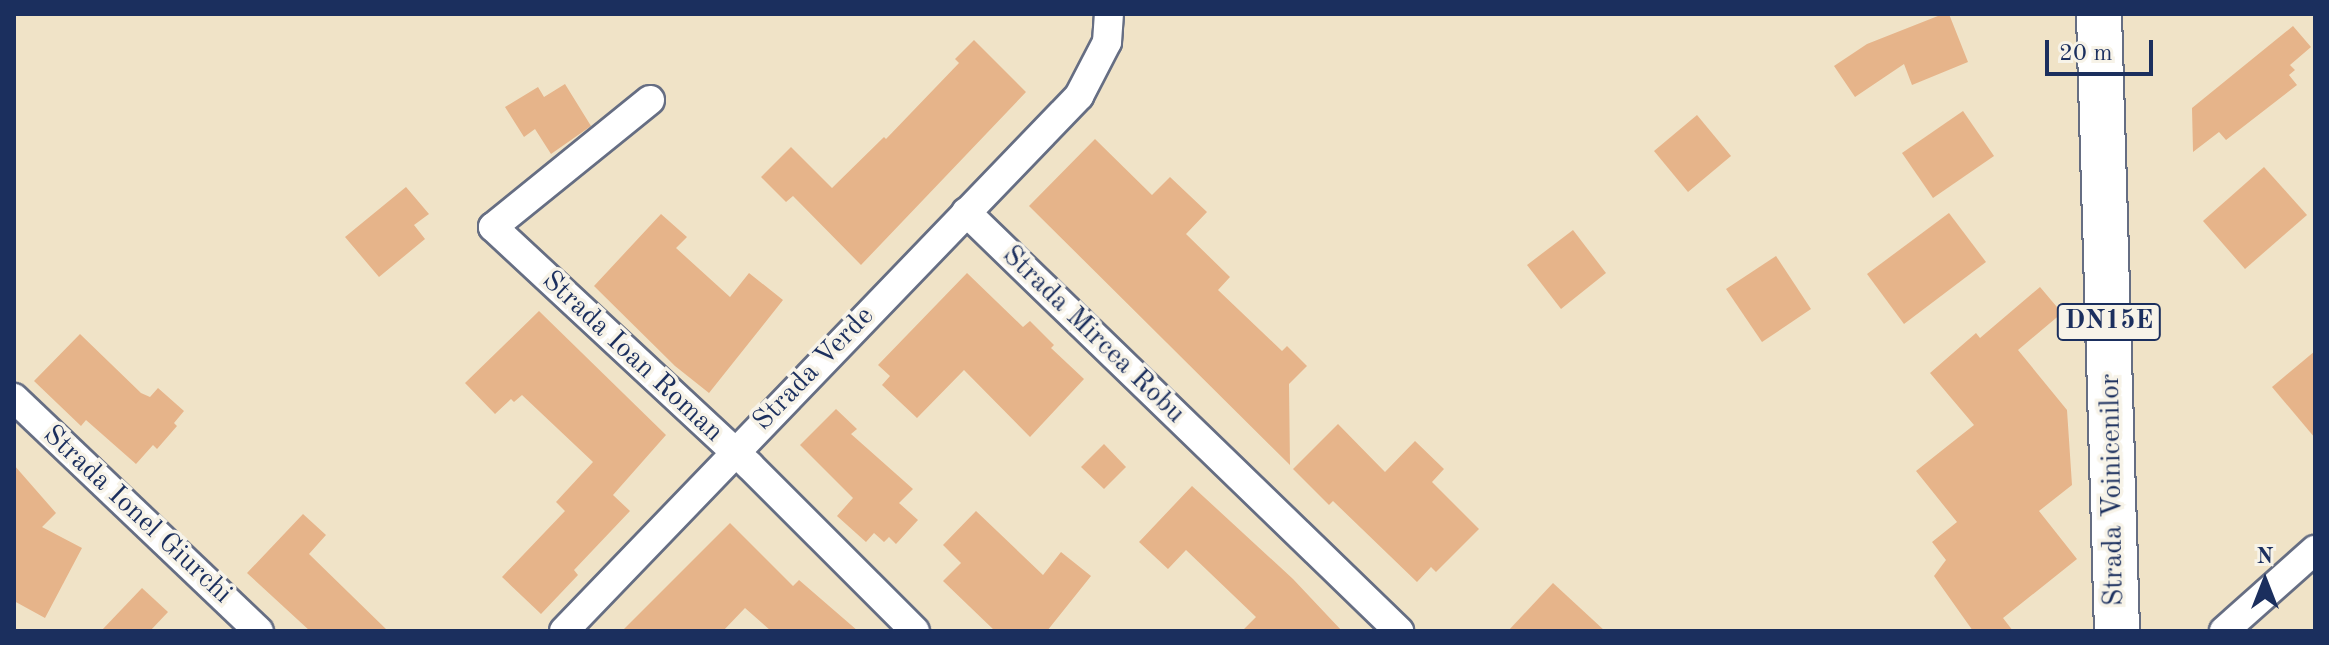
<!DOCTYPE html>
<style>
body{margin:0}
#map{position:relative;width:2329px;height:645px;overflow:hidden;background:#f0e3c7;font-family:"Old Standard TT",serif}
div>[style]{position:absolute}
.building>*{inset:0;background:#e6b48a}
.roads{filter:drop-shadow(2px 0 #666e83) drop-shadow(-2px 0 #666e83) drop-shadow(0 2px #666e83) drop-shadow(0 -2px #666e83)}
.minor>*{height:28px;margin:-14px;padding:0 14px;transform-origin:14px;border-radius:14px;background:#fff}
.primary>*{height:44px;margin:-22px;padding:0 22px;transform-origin:22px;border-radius:22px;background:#fff}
span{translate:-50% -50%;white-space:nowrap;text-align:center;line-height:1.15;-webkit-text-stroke:7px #f7f3e8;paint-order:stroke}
.shield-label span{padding:2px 6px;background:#f7f3e8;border:2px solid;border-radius:6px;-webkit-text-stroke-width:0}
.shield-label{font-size:26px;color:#1b2f5e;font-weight:700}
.street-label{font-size:28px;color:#1b2f5e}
.frame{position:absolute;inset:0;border:16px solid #1b2f5e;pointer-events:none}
.north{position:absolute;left:2225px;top:541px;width:80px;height:80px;-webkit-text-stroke:6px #f7f3e8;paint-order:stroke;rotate:0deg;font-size:22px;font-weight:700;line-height:32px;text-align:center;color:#1b2f5e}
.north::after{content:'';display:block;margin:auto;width:28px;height:36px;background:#1b2f5e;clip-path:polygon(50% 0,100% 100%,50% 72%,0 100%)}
.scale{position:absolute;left:2045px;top:40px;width:108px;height:36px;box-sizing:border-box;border:4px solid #1b2f5e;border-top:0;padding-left:10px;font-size:24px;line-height:28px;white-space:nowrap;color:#1b2f5e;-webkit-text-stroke:6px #f7f3e8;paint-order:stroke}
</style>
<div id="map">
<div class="building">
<i style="clip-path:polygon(1943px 14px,1949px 14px,1968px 62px,1912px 85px,1904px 64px,1855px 97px,1834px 66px,1867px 44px)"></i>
<i style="clip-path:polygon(2293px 26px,2311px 47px,2290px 65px,2295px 70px,2289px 75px,2297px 85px,2226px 140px,2219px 132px,2193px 152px,2192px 108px)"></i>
<i style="clip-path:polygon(974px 40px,1026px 92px,861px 265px,793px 196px,786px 202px,761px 177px,791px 147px,832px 188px,884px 137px,886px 139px,959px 63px,955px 59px)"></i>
<i style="clip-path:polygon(565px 84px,591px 126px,551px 154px,535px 129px,524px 137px,505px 107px,538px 87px,544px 97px)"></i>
<i style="clip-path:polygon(1963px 111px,1994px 156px,1933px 198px,1902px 153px)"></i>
<i style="clip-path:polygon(1697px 115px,1731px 156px,1688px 192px,1654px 151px)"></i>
<i style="clip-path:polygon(1095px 139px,1152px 195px,1170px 177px,1207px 212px,1186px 234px,1230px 277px,1218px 290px,1282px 351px,1287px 346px,1307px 366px,1289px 384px,1290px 465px,1029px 206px)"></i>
<i style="clip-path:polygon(2264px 167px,2307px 215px,2245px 269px,2203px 221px)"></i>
<i style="clip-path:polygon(406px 187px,429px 214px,414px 225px,425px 239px,379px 277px,345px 237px)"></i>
<i style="clip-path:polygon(1949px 213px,1986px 262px,1904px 324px,1867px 274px)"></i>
<i style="clip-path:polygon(661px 214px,687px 237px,676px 248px,730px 297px,749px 273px,783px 300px,709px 393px,675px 366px,594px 286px)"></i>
<i style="clip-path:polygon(1573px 230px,1606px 273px,1561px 309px,1527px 265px)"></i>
<i style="clip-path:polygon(1776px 256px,1811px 309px,1762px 342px,1726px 289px)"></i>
<i style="clip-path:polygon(967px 273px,1023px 327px,1030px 321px,1054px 345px,1051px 348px,1084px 379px,1030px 437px,964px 370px,917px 418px,882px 385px,890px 376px,878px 365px)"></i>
<i style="clip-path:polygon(2040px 287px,2062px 313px,2018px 350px,2067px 410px,2072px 485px,2039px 511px,2077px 559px,2003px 618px,2013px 631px,1973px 631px,1934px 576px,1946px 560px,1932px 542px,1957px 522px,1916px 471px,1974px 425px,1930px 373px,1976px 333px,1980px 338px)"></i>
<i style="clip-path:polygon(539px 311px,666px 435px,613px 495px,630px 511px,574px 570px,578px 575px,541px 614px,502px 577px,565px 511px,556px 502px,593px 462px,522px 395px,514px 402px,511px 399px,495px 414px,465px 383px)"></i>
<i style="clip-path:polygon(80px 334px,141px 393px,150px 397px,158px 388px,184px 411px,174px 423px,177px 426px,157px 449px,153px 445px,136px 464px,86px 420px,81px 426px,34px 381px)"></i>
<i style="clip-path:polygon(2315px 351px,2315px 438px,2272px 387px)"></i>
<i style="clip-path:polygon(836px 409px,857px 429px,851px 434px,913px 489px,899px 503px,918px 520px,896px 544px,889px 537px,884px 542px,874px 533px,866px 542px,837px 516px,853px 498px,800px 445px)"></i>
<i style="clip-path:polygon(1338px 424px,1385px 472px,1415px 441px,1444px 469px,1432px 482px,1479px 529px,1436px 572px,1431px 567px,1417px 582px,1333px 501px,1329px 505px,1293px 469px)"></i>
<i style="clip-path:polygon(1104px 444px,1126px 467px,1104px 489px,1081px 467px)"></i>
<i style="clip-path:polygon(14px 465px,56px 513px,42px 527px,82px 548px,45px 618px,14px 601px)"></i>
<i style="clip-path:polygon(1192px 486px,1293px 579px,1342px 631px,1242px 631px,1256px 617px,1186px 550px,1168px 569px,1139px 542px)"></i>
<i style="clip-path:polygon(976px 511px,1043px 575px,1061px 552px,1091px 576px,1047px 631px,995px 631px,943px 581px,961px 563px,943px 545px)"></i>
<i style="clip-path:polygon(303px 514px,326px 535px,309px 554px,388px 631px,310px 631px,247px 573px)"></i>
<i style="clip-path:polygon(730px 523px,793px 586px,799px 580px,858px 631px,771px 631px,745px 608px,723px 631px,622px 631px)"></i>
<i style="clip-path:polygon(1553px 583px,1605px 631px,1508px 631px)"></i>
<i style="clip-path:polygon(142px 588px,168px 612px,150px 631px,101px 631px)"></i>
</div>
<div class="roads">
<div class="minor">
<i style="left:650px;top:100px;width:202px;rotate:141deg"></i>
<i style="left:493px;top:227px;width:351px;rotate:42.9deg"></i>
<i style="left:750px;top:466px;width:233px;rotate:45deg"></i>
<i style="left:966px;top:212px;width:603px;rotate:44.06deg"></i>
<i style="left:14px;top:398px;width:338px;rotate:43.6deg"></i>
<i style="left:564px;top:631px;width:743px;rotate:-46.09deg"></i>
<i style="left:1079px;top:96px;width:61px;rotate:-62.6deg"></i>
<i style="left:1107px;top:42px;width:28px;rotate:-86deg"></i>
<i style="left:2224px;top:631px;width:122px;rotate:-41.7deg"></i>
</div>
<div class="primary">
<i style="left:2099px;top:14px;width:617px;rotate:88.33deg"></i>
</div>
</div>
<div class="shield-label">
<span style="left:2109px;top:322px">DN15E</span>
</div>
<div class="street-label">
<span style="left:1093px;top:335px;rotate:44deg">Strada Mircea Robu</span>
<span style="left:632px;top:357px;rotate:43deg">Strada Ioan Roman</span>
<span style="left:814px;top:369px;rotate:-46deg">Strada Verde</span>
<span style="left:2113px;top:490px;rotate:-91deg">Strada Voinicenilor</span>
<span style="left:137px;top:515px;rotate:43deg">Strada Ionel Giurchi</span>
</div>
<div class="frame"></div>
<div class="north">N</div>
<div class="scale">20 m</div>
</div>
